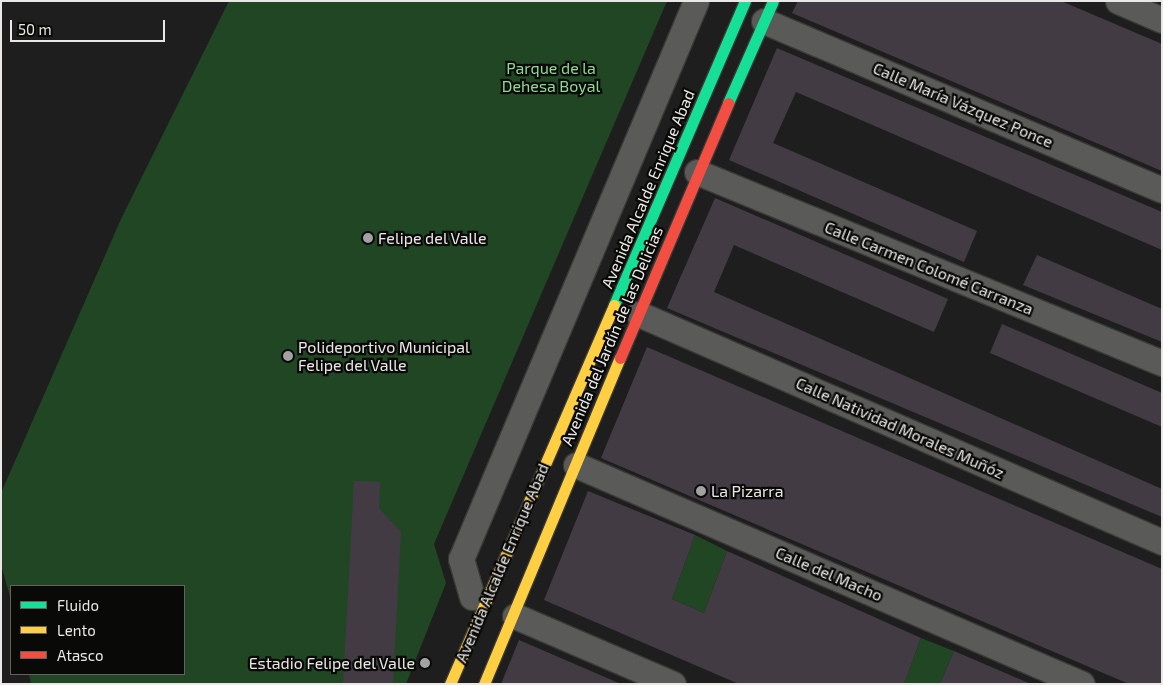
<!DOCTYPE html>
<meta charset="utf-8">
<style>
body{margin:0}
#map{position:relative;width:1163px;height:685px;overflow:hidden;background:#1f1e1e;font-family:"Exo 2",sans-serif}
div>[style]{position:absolute}
.green>*{inset:0;background:#214624}
.building>*{inset:0;background:#433b44}
.roads{filter:drop-shadow(1px 0 #3a3938) drop-shadow(-1px 0 #3a3938) drop-shadow(0 1px #3a3938) drop-shadow(0 -1px #3a3938)}
.street>*{height:25px;margin:-12.5px;padding:0 12.5px;transform-origin:12.5px;border-radius:12.5px;background:#5a5a59}
.fast>*{height:11px;margin:-5.5px;padding:0 5.5px;transform-origin:5.5px;border-radius:5.5px;background:#16e098}
.slow>*{height:11px;margin:-5.5px;padding:0 5.5px;transform-origin:5.5px;border-radius:5.5px;background:#ffcf43}
.jam>*{height:11px;margin:-5.5px;padding:0 5.5px;transform-origin:5.5px;border-radius:5.5px;background:#f24e42}
.dots>*{width:14px;height:14px;translate:-50% -50%;box-sizing:border-box;border:2px solid #090908;border-radius:50%}
span{translate:-50% -50%;white-space:nowrap;text-align:center;line-height:1.15;-webkit-text-stroke:4.5px #090908;paint-order:stroke}
.park-label{font-size:16px;color:#8eda92}
.street-label{font-size:16px;color:#eae8e7}
.poi-label{font-size:16px;color:#eae8e7}
.left{translate:0 -50%;text-align:left}
.right{translate:-100% -50%;text-align:right}
.frame{position:absolute;inset:0;border:2px solid #eae8e7;pointer-events:none}
.legend{position:absolute;left:10px;top:585px;width:175px;height:90px;box-sizing:border-box;background:#090908;border:1px solid #636261;margin:0;padding:6px 9px;list-style:none;font-size:15px;color:#eae8e7}
.legend li{display:flex;align-items:center;gap:10px;height:25px}
.legend b{width:25px;border:1px solid #636261}
.scale{position:absolute;left:10px;top:20px;width:155px;height:22px;box-sizing:border-box;border:2px solid #eae8e7;border-top:0;padding-left:6px;font-size:15px;line-height:18px;white-space:nowrap;color:#eae8e7;-webkit-text-stroke:4px #090908;paint-order:stroke}
</style>
<div id="map">
<div class="green">
<i style="clip-path:polygon(229px 1px,667px 1px,434px 544px,446px 583px,406px 684px,31px 684px,29px 674px,184px 674px,184px 586px,11px 586px,11px 600px,1px 565px,1px 493px,121px 219px)"></i>
<i style="clip-path:polygon(695px 535px,727px 551px,704px 613px,672px 599px)"></i>
<i style="clip-path:polygon(921px 638px,954px 651px,940px 684px,904px 684px)"></i>
</div>
<div class="building">
<i style="clip-path:polygon(798px 1px,1061px 1px,1162px 44px,1162px 171px,792px 13px)"></i>
<i style="clip-path:polygon(777px 48px,1162px 212px,1162px 250px,796px 92px,773px 143px,977px 231px,964px 262px,729px 160px)"></i>
<i style="clip-path:polygon(715px 198px,948px 299px,934px 332px,734px 245px,714px 292px,1162px 489px,1162px 517px,667px 308px)"></i>
<i style="clip-path:polygon(1037px 255px,1162px 309px,1162px 342px,1023px 285px)"></i>
<i style="clip-path:polygon(1002px 324px,1162px 393px,1162px 427px,990px 353px)"></i>
<i style="clip-path:polygon(647px 347px,1162px 569px,1162px 684px,1129px 684px,601px 458px)"></i>
<i style="clip-path:polygon(354px 481px,380px 482px,379px 508px,401px 532px,393px 684px,343px 684px)"></i>
<i style="clip-path:polygon(588px 491px,695px 535px,672px 599px,704px 613px,727px 551px,921px 638px,904px 684px,739px 684px,544px 600px)"></i>
<i style="clip-path:polygon(519px 640px,621px 684px,501px 684px)"></i>
<i style="clip-path:polygon(954px 651px,1031px 684px,940px 684px)"></i>
</div>
<div class="roads">
<div class="street">
<i style="left:1118px;top:1px;width:48px;rotate:23.4deg"></i>
<i style="left:764px;top:21px;width:432px;rotate:23deg"></i>
<i style="left:697px;top:172px;width:503px;rotate:22.33deg"></i>
<i style="left:639px;top:314px;width:571px;rotate:23.55deg"></i>
<i style="left:576px;top:465px;width:551px;rotate:23.4deg"></i>
<i style="left:472px;top:597px;width:40px;rotate:-106deg"></i>
<i style="left:461px;top:559px;width:605px;rotate:-67.16deg"></i>
<i style="left:515px;top:616px;width:172px;rotate:23.3deg"></i>
</div>
<div class="fast">
<i style="left:728px;top:103px;width:111px;rotate:-66.2deg"></i>
<i style="left:614px;top:305px;width:331px;rotate:-66.7deg"></i>
</div>
<div class="slow">
<i style="left:450px;top:684px;width:413px;rotate:-66.6deg"></i>
<i style="left:484px;top:684px;width:353px;rotate:-67.4deg"></i>
</div>
<div class="jam">
<i style="left:620px;top:358px;width:277px;rotate:-67deg"></i>
</div>
</div>
<div class="dots">
<i style="left:368px;top:238px;background:#a3a1a1"></i>
<i style="left:288px;top:356px;background:#a3a1a1"></i>
<i style="left:701px;top:491px;background:#a3a1a1"></i>
<i style="left:425px;top:663px;background:#a3a1a1"></i>
</div>
<div class="park-label">
<span style="left:551px;top:77px">Parque de la<br>Dehesa Boyal</span>
</div>
<div class="street-label">
<span style="left:963px;top:105px;rotate:23deg">Calle María Vázquez Ponce</span>
<span style="left:648px;top:189px;rotate:-67deg">Avenida Alcalde Enrique Abad</span>
<span style="left:929px;top:268px;rotate:22deg">Calle Carmen Colomé Carranza</span>
<span style="left:612px;top:336px;rotate:-67deg">Avenida del Jardín de las Delicias</span>
<span style="left:900px;top:428px;rotate:24deg">Calle Natividad Morales Muñóz</span>
<span style="left:502px;top:563px;rotate:-67deg">Avenida Alcalde Enrique Abad</span>
<span style="left:829px;top:574px;rotate:23deg">Calle del Macho</span>
</div>
<div class="poi-label">
<span class="left" style="left:378px;top:238px">Felipe del Valle</span>
<span class="left" style="left:298px;top:356px">Polideportivo Municipal<br>Felipe del Valle</span>
<span class="left" style="left:711px;top:491px">La Pizarra</span>
<span class="right" style="left:415px;top:663px">Estadio Felipe del Valle</span>
</div>
<div class="frame"></div>
<ul class="legend">
<li><b style="height:6px;background:#16e098"></b>Fluido</li>
<li><b style="height:6px;background:#ffcf43"></b>Lento</li>
<li><b style="height:6px;background:#f24e42"></b>Atasco</li>
</ul>
<div class="scale">50 m</div>
</div>
